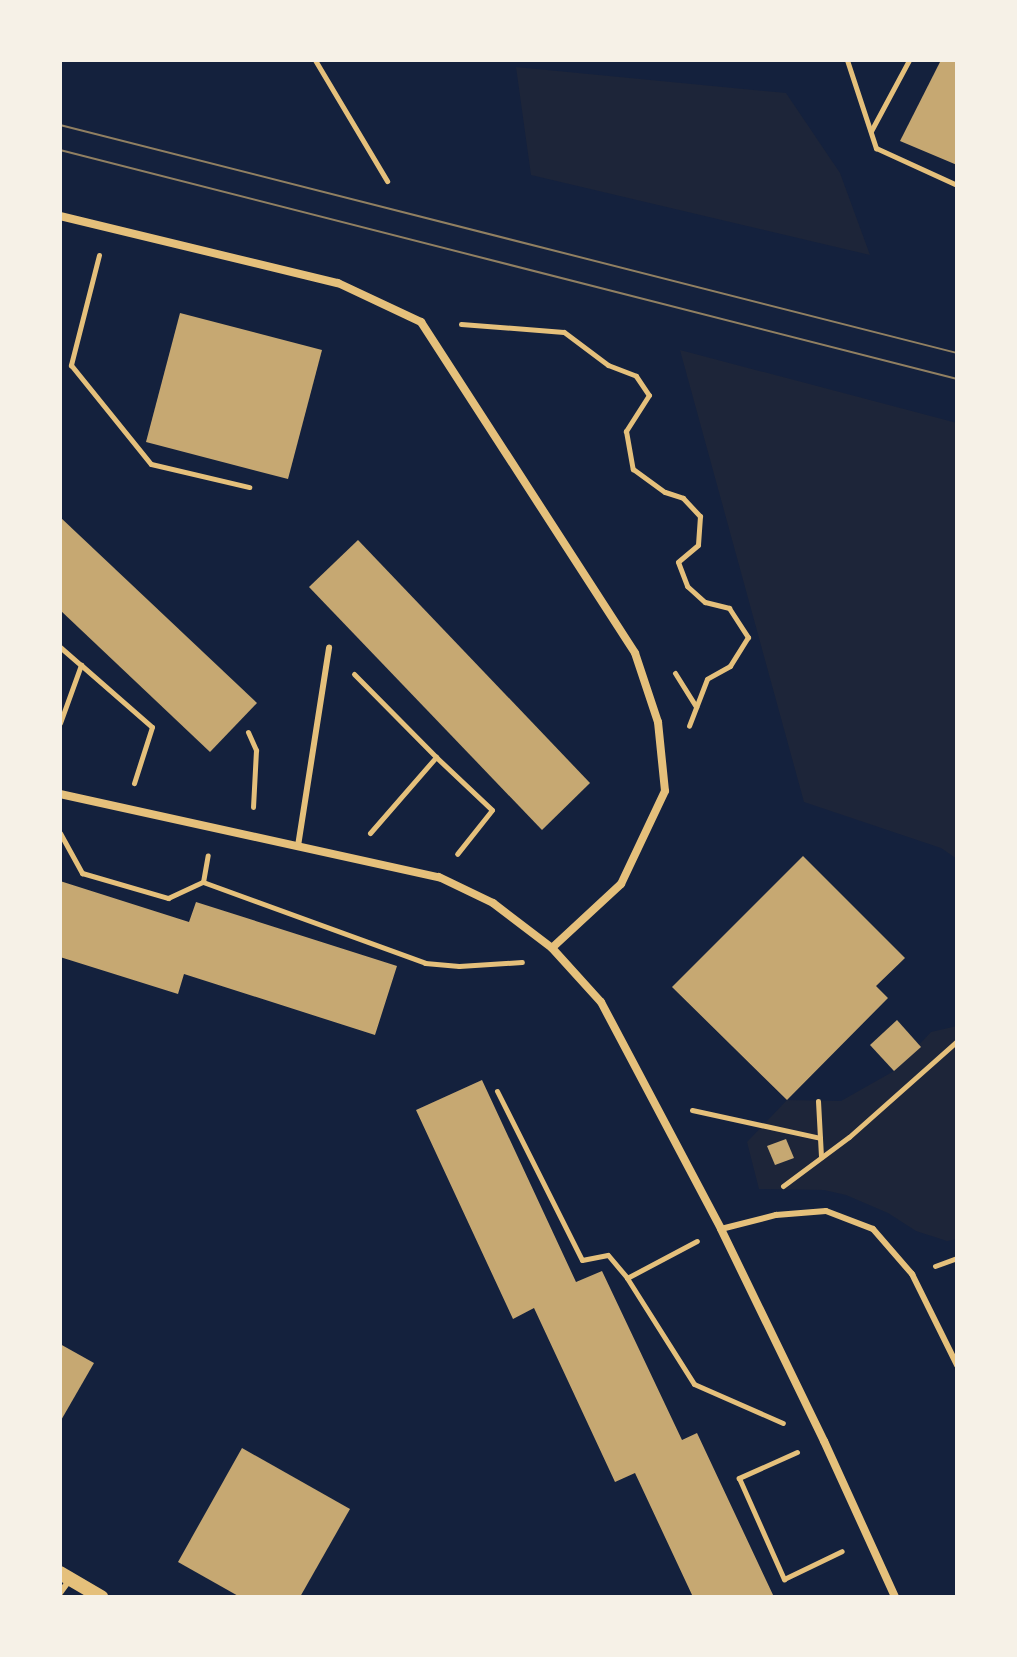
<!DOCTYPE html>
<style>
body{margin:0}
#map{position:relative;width:1017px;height:1657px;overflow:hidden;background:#14213d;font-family:Overpass,sans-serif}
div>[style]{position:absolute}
.green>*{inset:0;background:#1d2539}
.building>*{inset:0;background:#c6a872}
.path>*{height:5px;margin:-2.5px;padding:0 2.5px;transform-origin:2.5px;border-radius:2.5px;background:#e5c07b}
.service>*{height:6px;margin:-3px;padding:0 3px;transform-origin:3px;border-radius:3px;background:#e5c07b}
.minor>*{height:8px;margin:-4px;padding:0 4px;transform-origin:4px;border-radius:4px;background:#e5c07b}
.tertiary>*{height:14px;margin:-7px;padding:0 7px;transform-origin:7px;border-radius:7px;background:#e5c07b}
.tram>*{height:2px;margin:-1px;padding:0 1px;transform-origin:1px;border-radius:1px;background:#918062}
span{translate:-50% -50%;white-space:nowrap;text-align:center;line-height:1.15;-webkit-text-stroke:8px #f6f1e7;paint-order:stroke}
.frame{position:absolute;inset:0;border:62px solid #f6f1e7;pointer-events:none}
</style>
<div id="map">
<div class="green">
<i style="clip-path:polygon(516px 67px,786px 93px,840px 173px,870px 255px,531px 175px)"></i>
<i style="clip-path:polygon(680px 350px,957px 423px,957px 859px,941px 848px,804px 802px)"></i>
<i style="clip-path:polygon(957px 1026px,957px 1239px,947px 1241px,916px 1231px,888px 1213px,846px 1195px,824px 1190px,759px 1189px,747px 1142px,787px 1100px,841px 1101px,894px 1071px,931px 1032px)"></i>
</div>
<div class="building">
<i style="clip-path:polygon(941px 60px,957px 60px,957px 165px,900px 141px)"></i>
<i style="clip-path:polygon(180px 313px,322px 350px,288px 479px,146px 442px)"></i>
<i style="clip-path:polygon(60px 517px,257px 703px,210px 752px,60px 610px)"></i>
<i style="clip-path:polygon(358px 540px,590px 783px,542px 830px,309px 587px)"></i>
<i style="clip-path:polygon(803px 856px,905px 958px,876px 986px,888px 998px,787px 1100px,672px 987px)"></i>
<i style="clip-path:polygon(60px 881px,189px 922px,196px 902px,397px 966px,375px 1035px,184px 974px,178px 994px,60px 957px)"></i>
<i style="clip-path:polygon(897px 1020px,921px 1047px,894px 1071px,870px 1045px)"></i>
<i style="clip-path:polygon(482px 1080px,576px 1282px,602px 1271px,682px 1440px,697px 1433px,774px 1597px,693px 1597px,635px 1473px,615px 1482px,534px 1308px,513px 1319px,416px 1110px)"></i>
<i style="clip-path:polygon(786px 1139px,794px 1158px,775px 1165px,767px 1146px)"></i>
<i style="clip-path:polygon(60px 1344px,94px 1363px,60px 1422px)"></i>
<i style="clip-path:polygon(242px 1448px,350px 1509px,300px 1597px,240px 1597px,178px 1562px)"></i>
</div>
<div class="path">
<i style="left:315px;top:60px;width:141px;rotate:59.2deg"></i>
<i style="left:847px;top:60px;width:93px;rotate:71.8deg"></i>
<i style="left:876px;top:148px;width:89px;rotate:24.6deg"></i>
<i style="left:871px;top:131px;width:81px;rotate:-61.8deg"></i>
<i style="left:99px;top:255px;width:114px;rotate:104.3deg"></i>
<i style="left:71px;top:365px;width:127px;rotate:51.1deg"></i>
<i style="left:151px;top:464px;width:101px;rotate:13.2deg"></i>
<i style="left:461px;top:324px;width:103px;rotate:4.4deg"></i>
<i style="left:564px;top:332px;width:55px;rotate:36.9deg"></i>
<i style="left:608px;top:365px;width:30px;rotate:21deg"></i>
<i style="left:636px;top:376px;width:23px;rotate:56deg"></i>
<i style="left:649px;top:395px;width:43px;rotate:122.6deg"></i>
<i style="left:626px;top:431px;width:39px;rotate:80deg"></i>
<i style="left:633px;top:469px;width:39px;rotate:36deg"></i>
<i style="left:665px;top:492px;width:19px;rotate:18deg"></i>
<i style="left:683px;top:498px;width:25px;rotate:47deg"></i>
<i style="left:700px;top:516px;width:29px;rotate:94deg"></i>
<i style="left:698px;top:545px;width:26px;rotate:140deg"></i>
<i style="left:678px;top:562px;width:26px;rotate:69deg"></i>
<i style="left:687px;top:586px;width:24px;rotate:42deg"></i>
<i style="left:705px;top:602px;width:25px;rotate:14deg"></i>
<i style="left:729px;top:608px;width:35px;rotate:57deg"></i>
<i style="left:748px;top:637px;width:34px;rotate:122deg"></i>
<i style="left:730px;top:666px;width:26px;rotate:151deg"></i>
<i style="left:707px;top:679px;width:50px;rotate:111deg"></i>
<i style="left:60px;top:647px;width:28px;rotate:41deg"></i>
<i style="left:675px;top:673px;width:40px;rotate:58deg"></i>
<i style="left:354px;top:674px;width:117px;rotate:45.3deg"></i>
<i style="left:60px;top:723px;width:62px;rotate:-70.1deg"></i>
<i style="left:81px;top:665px;width:94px;rotate:41.1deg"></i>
<i style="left:152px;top:727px;width:59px;rotate:107.8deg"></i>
<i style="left:248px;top:732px;width:20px;rotate:66deg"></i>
<i style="left:256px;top:750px;width:57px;rotate:93deg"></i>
<i style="left:60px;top:833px;width:46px;rotate:61.2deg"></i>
<i style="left:82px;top:873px;width:90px;rotate:16.2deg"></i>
<i style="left:168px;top:898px;width:38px;rotate:-25deg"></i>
<i style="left:203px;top:882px;width:236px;rotate:20deg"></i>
<i style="left:425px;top:963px;width:34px;rotate:5deg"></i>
<i style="left:459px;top:966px;width:63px;rotate:-3.6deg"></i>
<i style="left:370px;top:833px;width:101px;rotate:-49deg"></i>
<i style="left:436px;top:757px;width:77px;rotate:43.4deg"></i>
<i style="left:492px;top:810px;width:56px;rotate:128.5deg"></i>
<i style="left:203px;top:882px;width:27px;rotate:-80deg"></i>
<i style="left:497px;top:1091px;width:189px;rotate:63.3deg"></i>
<i style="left:582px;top:1260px;width:26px;rotate:-11deg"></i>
<i style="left:608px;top:1255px;width:30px;rotate:50deg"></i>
<i style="left:627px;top:1278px;width:125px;rotate:57.7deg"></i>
<i style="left:694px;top:1384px;width:97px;rotate:23.7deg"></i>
<i style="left:818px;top:1101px;width:56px;rotate:86.9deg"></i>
<i style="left:692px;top:1110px;width:131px;rotate:12.3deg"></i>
<i style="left:783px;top:1186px;width:82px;rotate:-36.6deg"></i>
<i style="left:849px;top:1137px;width:144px;rotate:-41.6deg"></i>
<i style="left:935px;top:1266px;width:23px;rotate:-20deg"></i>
<i style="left:627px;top:1278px;width:79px;rotate:-27.9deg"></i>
<i style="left:797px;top:1452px;width:64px;rotate:155.9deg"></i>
<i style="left:739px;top:1478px;width:111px;rotate:66deg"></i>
<i style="left:784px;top:1579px;width:64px;rotate:-25.8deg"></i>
</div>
<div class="service">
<i style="left:298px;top:846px;width:201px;rotate:-81.1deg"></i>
<i style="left:721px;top:1229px;width:57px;rotate:-14.3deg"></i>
<i style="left:776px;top:1215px;width:50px;rotate:-4.6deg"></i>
<i style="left:826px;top:1211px;width:50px;rotate:21deg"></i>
<i style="left:873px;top:1229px;width:60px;rotate:49.1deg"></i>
<i style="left:912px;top:1274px;width:102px;rotate:63.7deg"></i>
<i style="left:60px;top:1593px;width:17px;rotate:-54deg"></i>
</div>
<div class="minor">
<i style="left:60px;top:216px;width:286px;rotate:13.6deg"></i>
<i style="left:338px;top:283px;width:92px;rotate:25.2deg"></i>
<i style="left:421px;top:322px;width:394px;rotate:57.1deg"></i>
<i style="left:635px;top:653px;width:73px;rotate:71.6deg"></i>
<i style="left:658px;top:722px;width:69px;rotate:84.2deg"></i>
<i style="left:665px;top:791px;width:103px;rotate:115.3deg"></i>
<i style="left:621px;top:884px;width:94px;rotate:137.2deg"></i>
<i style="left:60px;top:794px;width:388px;rotate:12.4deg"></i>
<i style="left:439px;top:877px;width:60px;rotate:25.7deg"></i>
<i style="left:493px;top:903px;width:74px;rotate:37.3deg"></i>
<i style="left:552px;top:948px;width:73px;rotate:47.8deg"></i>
<i style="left:601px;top:1002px;width:257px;rotate:62.1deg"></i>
<i style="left:721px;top:1229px;width:236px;rotate:64.1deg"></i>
<i style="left:824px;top:1441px;width:171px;rotate:65.5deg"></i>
</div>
<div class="tertiary">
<i style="left:60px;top:1573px;width:48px;rotate:30.3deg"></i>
</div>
<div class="tram">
<i style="left:60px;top:125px;width:926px;rotate:14.26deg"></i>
<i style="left:60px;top:150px;width:926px;rotate:14.32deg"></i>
</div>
<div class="frame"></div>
</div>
